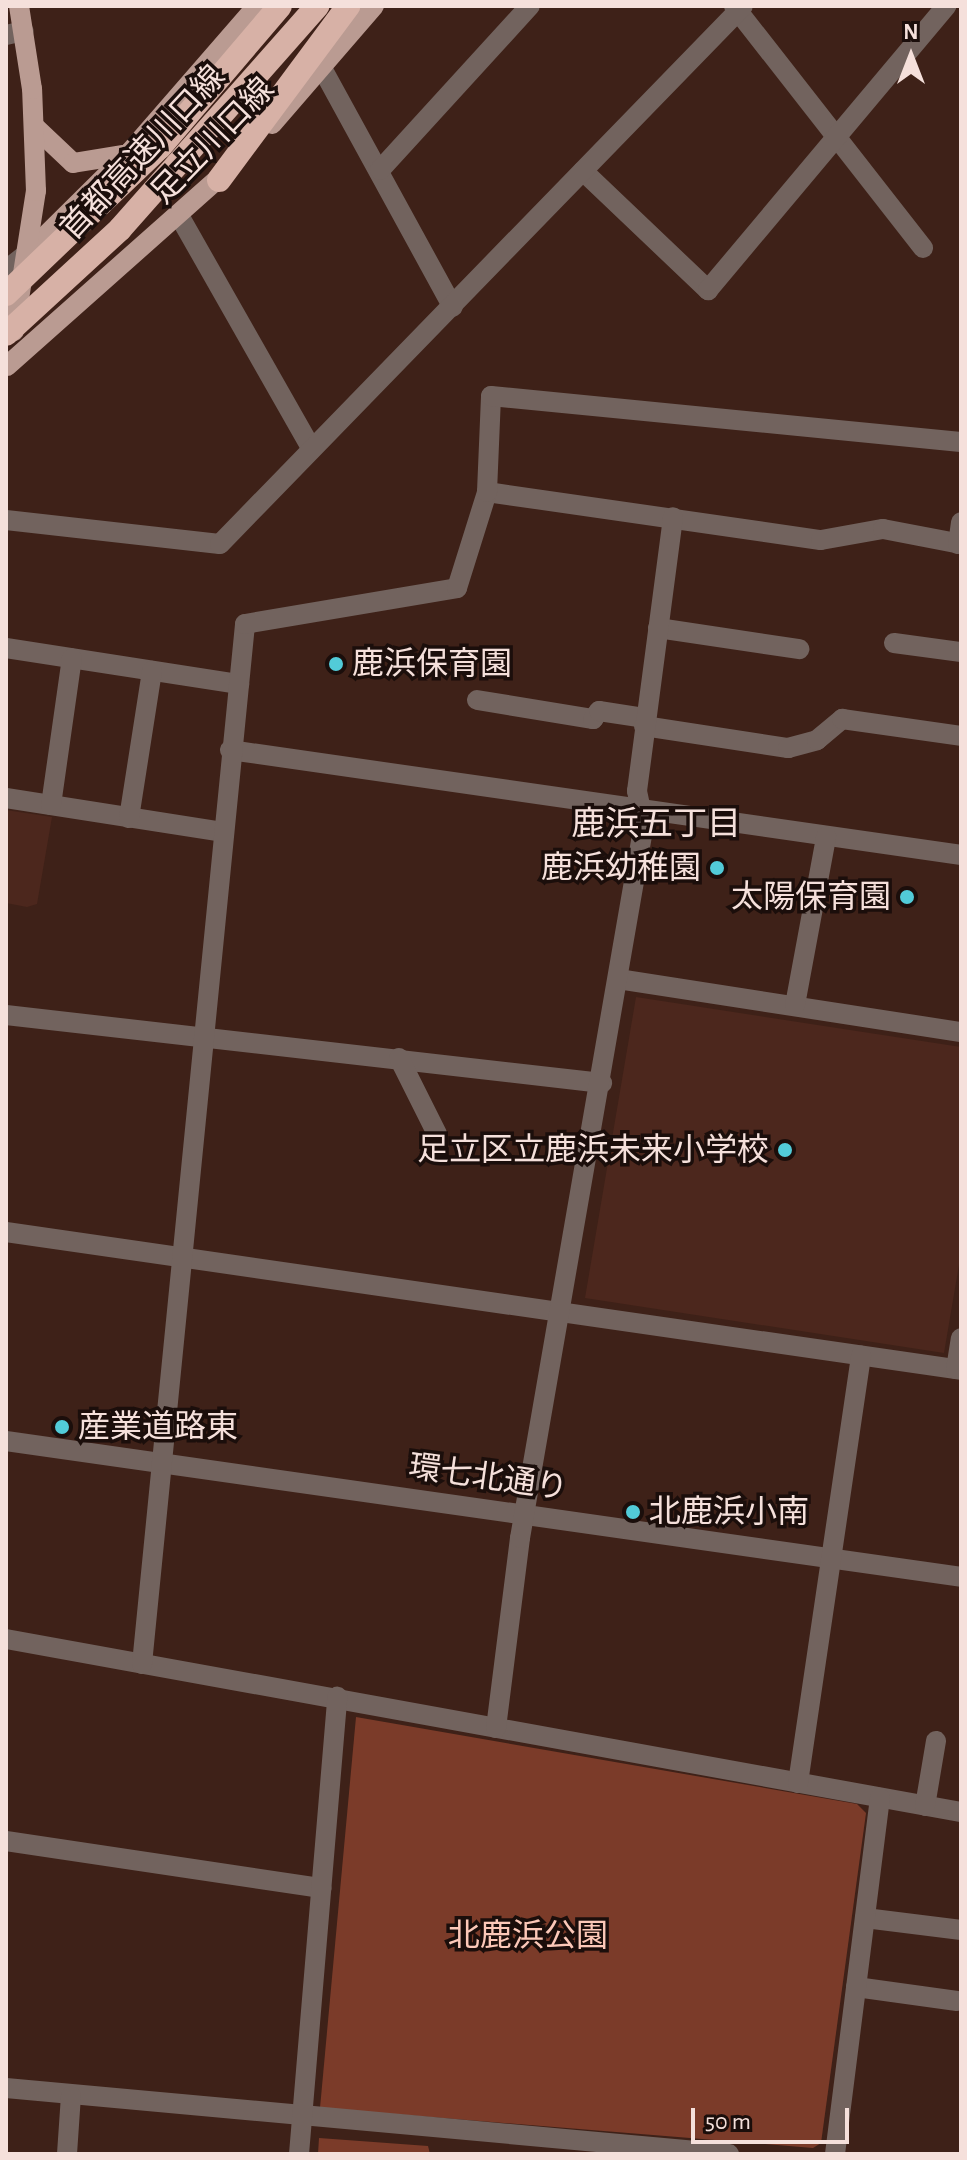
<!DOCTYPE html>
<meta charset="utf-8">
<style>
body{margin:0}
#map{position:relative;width:967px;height:2160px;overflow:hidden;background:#3e2118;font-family:"Alegreya Sans","Noto Sans JP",sans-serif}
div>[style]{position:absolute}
.built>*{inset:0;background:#4c271d}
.green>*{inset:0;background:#7b3b29}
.minor>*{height:20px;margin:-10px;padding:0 10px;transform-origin:10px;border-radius:10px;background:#72635e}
.major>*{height:20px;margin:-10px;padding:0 10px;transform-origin:10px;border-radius:10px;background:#ba9b92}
.highway>*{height:24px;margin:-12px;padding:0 12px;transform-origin:12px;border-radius:12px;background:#d7b1a6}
.highway-bridge>*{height:24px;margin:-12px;padding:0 12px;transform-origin:12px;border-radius:12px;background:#d7b1a6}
.dots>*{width:22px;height:22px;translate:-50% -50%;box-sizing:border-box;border:4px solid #1b0e0b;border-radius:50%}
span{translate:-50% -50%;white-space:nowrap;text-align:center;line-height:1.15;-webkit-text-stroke:7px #1b0e0b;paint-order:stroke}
.street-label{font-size:32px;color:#f5e0db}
.poi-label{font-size:32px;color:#f5e0db}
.left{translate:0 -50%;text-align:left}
.right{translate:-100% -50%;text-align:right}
.park-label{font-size:32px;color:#fcc8b8}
.neighbourhood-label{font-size:34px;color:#f5e0db}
.frame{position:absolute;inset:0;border:8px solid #f5e0db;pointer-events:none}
.north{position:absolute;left:871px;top:16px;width:80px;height:80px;-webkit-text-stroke:6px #1b0e0b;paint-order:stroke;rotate:0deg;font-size:22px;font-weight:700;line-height:32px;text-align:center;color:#f5e0db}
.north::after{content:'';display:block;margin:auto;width:28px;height:36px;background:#f5e0db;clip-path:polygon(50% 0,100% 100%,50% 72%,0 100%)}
.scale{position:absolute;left:691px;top:2108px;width:158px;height:36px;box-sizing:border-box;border:4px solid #f5e0db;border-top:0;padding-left:10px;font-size:24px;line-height:28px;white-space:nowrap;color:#f5e0db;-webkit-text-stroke:6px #1b0e0b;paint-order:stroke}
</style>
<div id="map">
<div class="built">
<i style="clip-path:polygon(6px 810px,52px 817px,37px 904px,27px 907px,6px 903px)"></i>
<i style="clip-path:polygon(636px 997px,961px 1047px,961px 1253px,944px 1353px,585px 1298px)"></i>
</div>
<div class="green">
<i style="clip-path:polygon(356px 1717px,857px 1804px,866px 1813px,821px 2143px,813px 2148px,320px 2108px)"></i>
<i style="clip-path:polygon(319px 2138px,428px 2146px,430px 2154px,318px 2154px)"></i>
</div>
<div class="minor">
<i style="left:734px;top:6px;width:307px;rotate:52deg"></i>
<i style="left:6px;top:35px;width:18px;rotate:-13deg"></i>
<i style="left:323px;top:70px;width:270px;rotate:61.3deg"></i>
<i style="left:380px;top:170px;width:222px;rotate:-47.6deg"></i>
<i style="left:583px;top:171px;width:173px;rotate:43.6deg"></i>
<i style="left:708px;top:290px;width:371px;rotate:-50deg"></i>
<i style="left:181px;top:219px;width:263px;rotate:60.4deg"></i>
<i style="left:6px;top:270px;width:31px;rotate:-38deg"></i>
<i style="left:487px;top:492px;width:337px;rotate:8.2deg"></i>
<i style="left:821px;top:540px;width:63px;rotate:-10.1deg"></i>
<i style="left:883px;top:529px;width:79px;rotate:10.9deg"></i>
<i style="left:6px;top:520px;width:215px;rotate:6.4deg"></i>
<i style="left:220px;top:544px;width:750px;rotate:-45.81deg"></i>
<i style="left:958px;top:544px;width:22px;rotate:-82deg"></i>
<i style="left:658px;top:628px;width:143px;rotate:8.5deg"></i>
<i style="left:894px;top:643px;width:68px;rotate:7.7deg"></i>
<i style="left:6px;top:648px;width:236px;rotate:8.8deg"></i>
<i style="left:477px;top:700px;width:118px;rotate:9.3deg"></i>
<i style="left:593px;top:719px;width:10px;rotate:-53deg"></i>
<i style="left:599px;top:711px;width:47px;rotate:8.7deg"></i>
<i style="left:644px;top:726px;width:146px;rotate:8.7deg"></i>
<i style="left:788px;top:748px;width:30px;rotate:-15deg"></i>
<i style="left:817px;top:740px;width:33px;rotate:-40deg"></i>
<i style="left:842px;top:719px;width:120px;rotate:8.1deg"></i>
<i style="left:230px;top:750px;width:739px;rotate:8.17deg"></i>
<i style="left:6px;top:798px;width:219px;rotate:8.9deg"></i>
<i style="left:51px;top:805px;width:148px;rotate:-81.9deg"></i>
<i style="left:129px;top:818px;width:149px;rotate:-81.1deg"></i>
<i style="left:618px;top:979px;width:347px;rotate:8.8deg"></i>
<i style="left:795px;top:1005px;width:171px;rotate:-79.5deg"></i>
<i style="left:6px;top:1015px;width:600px;rotate:6.51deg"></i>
<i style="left:399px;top:1058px;width:85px;rotate:63.4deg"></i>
<i style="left:6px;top:1232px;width:965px;rotate:8.22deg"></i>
<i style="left:956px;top:1369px;width:31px;rotate:-81deg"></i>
<i style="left:6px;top:1441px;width:965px;rotate:8.1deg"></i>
<i style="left:6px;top:1639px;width:971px;rotate:10.27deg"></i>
<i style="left:142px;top:1664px;width:1045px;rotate:-84.34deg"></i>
<i style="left:245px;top:624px;width:215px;rotate:-9.6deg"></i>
<i style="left:457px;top:588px;width:101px;rotate:-72.6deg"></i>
<i style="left:487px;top:492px;width:96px;rotate:-87.6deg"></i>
<i style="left:491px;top:396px;width:472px;rotate:5.6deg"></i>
<i style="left:496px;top:1728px;width:192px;rotate:-82.8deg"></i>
<i style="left:520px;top:1538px;width:725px;rotate:-80.15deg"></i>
<i style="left:644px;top:824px;width:34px;rotate:-102deg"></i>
<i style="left:637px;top:791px;width:276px;rotate:-82.5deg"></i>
<i style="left:798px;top:1783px;width:432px;rotate:-81.6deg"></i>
<i style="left:925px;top:1806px;width:66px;rotate:-80.4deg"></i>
<i style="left:6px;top:1841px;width:319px;rotate:8.5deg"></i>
<i style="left:865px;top:1918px;width:97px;rotate:7.1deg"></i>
<i style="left:856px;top:1987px;width:102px;rotate:7.9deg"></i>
<i style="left:6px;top:2088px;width:726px;rotate:5.22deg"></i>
<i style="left:67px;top:2154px;width:58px;rotate:-86.1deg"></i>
<i style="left:299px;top:2154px;width:459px;rotate:-85.2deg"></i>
<i style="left:835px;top:2154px;width:359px;rotate:-82.8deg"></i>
</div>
<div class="major">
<i style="left:272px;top:124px;width:156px;rotate:-49.2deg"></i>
<i style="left:36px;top:128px;width:51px;rotate:43.4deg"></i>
<i style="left:73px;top:163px;width:51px;rotate:-9.1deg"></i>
<i style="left:30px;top:251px;width:141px;rotate:-44.7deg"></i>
<i style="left:130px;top:152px;width:194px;rotate:-49deg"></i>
<i style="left:14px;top:331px;width:142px;rotate:-81.1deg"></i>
<i style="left:36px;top:191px;width:102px;rotate:-92.2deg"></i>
<i style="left:32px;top:89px;width:84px;rotate:-98.9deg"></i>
<i style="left:7px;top:366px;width:295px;rotate:-41.6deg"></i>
</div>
<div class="highway">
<i style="left:219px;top:180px;width:217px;rotate:-53.4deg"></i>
</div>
<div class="highway-bridge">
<i style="left:6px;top:294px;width:213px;rotate:-43.7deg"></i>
<i style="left:160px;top:147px;width:185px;rotate:-49.6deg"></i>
<i style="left:6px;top:334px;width:155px;rotate:-42.6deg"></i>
<i style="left:120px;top:229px;width:298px;rotate:-48.5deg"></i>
</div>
<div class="dots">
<i style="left:336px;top:664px;background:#52cbd8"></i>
<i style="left:717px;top:868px;background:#52cbd8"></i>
<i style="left:907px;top:897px;background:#52cbd8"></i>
<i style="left:785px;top:1150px;background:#52cbd8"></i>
<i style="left:62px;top:1427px;background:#52cbd8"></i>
<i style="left:633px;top:1512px;background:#52cbd8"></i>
</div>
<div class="street-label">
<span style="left:213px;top:141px;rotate:-46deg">足立川口線</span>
<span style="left:143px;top:153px;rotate:-47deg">首都高速川口線</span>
<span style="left:488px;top:1478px;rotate:8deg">環七北通り</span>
</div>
<div class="poi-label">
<span class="left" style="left:352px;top:664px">鹿浜保育園</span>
<span class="right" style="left:701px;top:868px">鹿浜幼稚園</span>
<span class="right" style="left:891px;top:897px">太陽保育園</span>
<span class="right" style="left:769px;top:1150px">足立区立鹿浜未来小学校</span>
<span class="left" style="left:78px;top:1427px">産業道路東</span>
<span class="left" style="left:649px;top:1512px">北鹿浜小南</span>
</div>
<div class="park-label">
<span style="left:528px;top:1936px">北鹿浜公園</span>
</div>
<div class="neighbourhood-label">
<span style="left:656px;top:826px">鹿浜五丁目</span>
</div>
<div class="frame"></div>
<div class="north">N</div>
<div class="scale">50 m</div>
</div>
